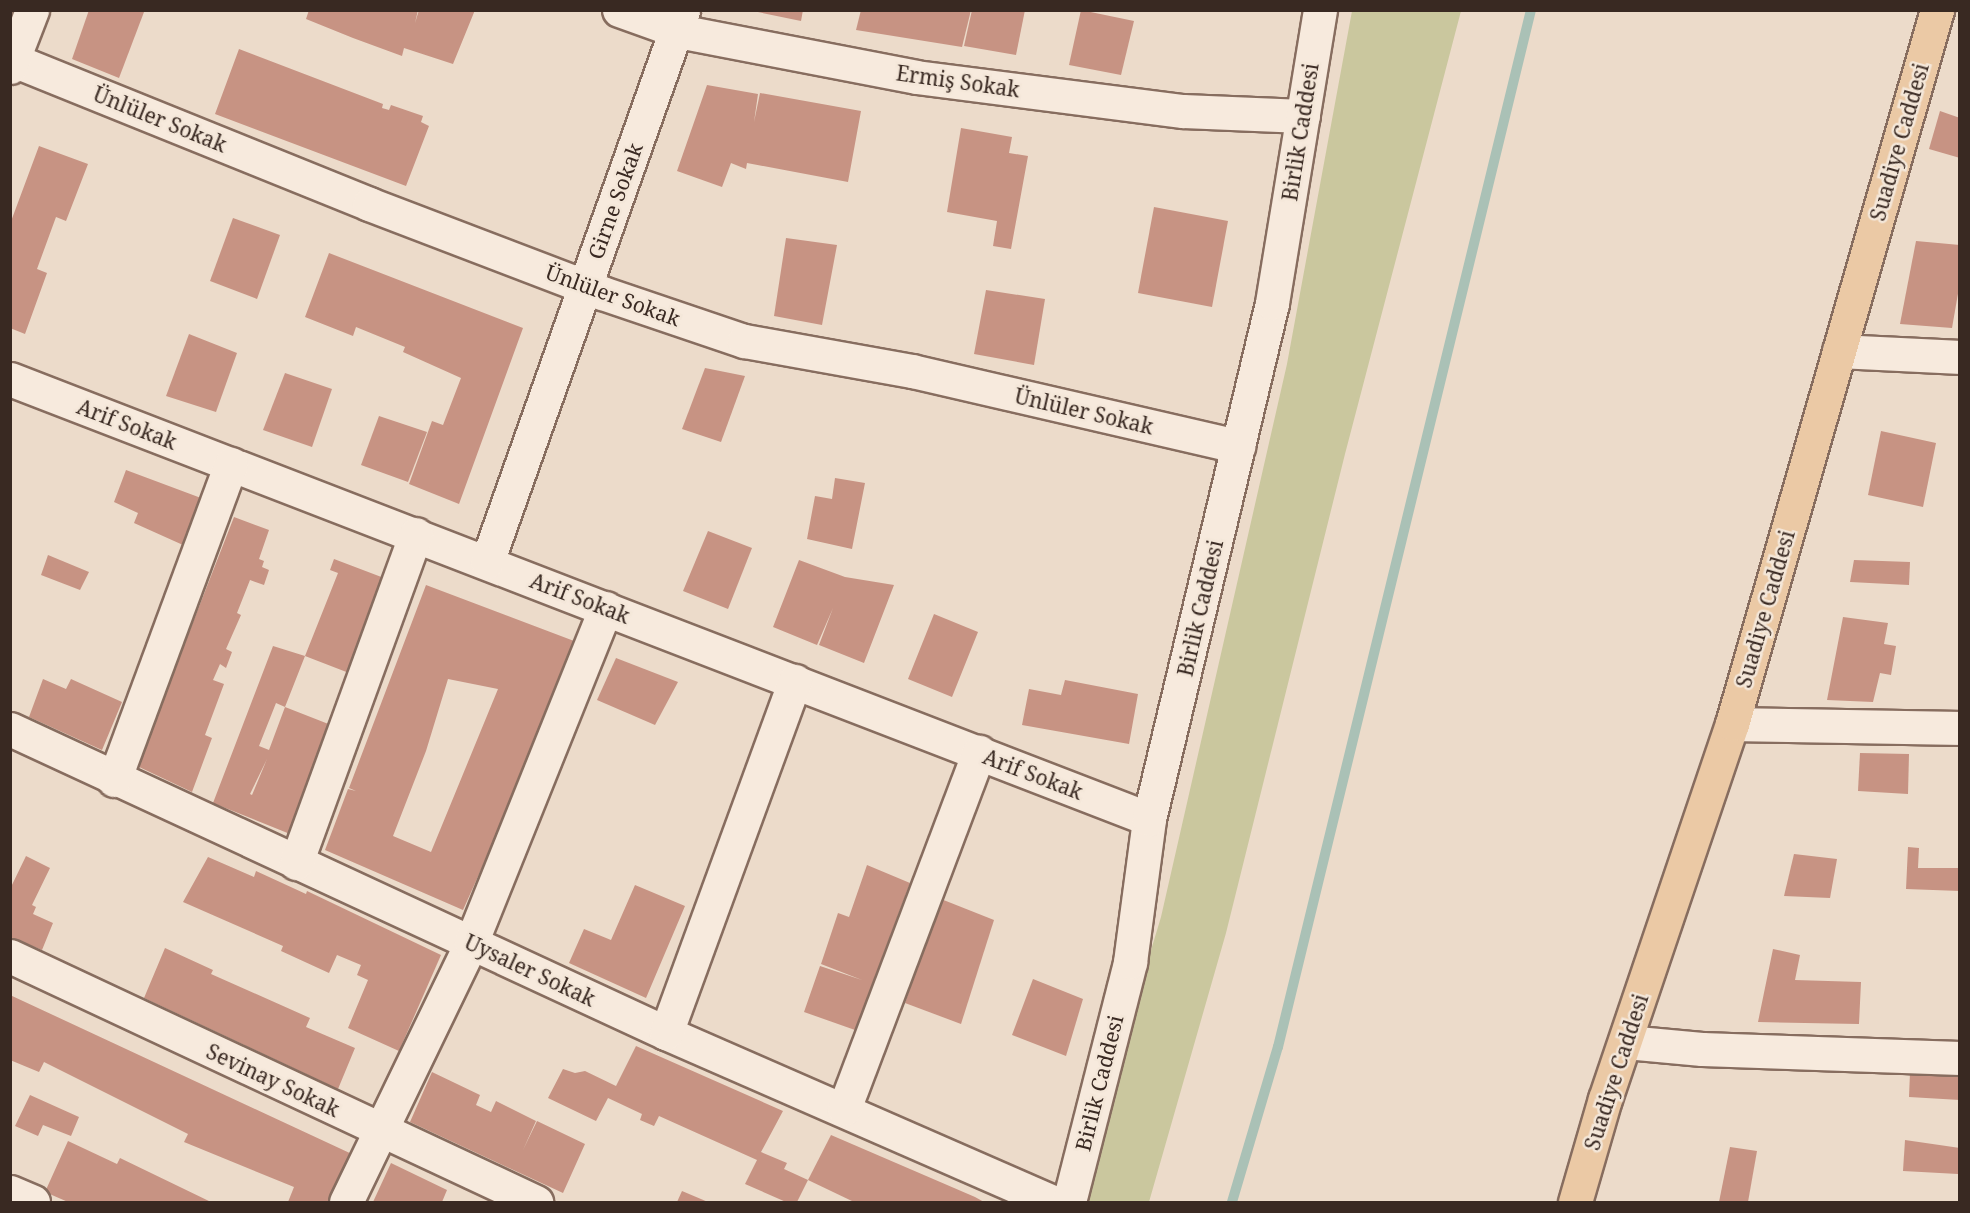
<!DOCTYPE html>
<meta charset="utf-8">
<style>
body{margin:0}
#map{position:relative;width:1970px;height:1213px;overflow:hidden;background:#ecdbca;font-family:"Noto Serif",serif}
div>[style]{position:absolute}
.green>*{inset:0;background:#cac79e}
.stream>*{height:10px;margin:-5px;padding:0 5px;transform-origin:5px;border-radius:5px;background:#aac1b6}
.building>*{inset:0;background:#c79383}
.roads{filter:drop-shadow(2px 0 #876d5f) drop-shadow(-2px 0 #876d5f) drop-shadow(0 2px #876d5f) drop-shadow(0 -2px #876d5f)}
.minor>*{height:33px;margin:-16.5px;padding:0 16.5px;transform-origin:16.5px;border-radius:16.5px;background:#f7eadd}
.major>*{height:33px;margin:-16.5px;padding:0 16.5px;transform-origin:16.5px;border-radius:16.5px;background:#ebc9a5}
span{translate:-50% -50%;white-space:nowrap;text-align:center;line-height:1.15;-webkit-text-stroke:5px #f4e7d9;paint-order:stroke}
.street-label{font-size:21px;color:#392922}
.frame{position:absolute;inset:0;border:12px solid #392922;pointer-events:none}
</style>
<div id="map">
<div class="green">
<i style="clip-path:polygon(1352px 11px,1461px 11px,1345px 454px,1226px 933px,1149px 1202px,1075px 1202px,1161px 917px,1287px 364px)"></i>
</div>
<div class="stream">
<i style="left:1232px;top:1202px;width:162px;rotate:-73.5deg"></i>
<i style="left:1278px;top:1047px;width:1067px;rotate:-76.29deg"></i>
</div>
<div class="building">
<i style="clip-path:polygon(89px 10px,144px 12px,119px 78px,72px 59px)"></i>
<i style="clip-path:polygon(309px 10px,418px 10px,415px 23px,419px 10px,475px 10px,453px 64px,404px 48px,402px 56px,353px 38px,306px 19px)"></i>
<i style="clip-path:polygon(748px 10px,803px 10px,801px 21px)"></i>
<i style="clip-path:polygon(861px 10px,971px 10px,962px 47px,856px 30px)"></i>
<i style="clip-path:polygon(972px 10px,1025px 10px,1016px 55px,964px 46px)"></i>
<i style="clip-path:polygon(1081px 10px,1134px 21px,1121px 75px,1069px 65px)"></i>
<i style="clip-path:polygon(239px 49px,383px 104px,382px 108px,389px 110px,391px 105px,423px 116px,421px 122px,429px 126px,406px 186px,215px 114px)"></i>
<i style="clip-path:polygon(707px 85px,758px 94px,754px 122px,760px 93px,861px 111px,848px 182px,747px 163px,746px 169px,731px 163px,722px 187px,677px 171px)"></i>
<i style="clip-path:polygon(1940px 111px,1960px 118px,1960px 158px,1929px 149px)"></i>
<i style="clip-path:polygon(961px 128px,1012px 137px,1009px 153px,1028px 156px,1011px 249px,993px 246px,997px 221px,947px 212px)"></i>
<i style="clip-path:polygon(39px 146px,88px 164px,66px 221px,56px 217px,37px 269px,47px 273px,25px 334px,10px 328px,10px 224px)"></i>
<i style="clip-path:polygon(1154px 207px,1228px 221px,1212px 307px,1138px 293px)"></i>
<i style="clip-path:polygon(233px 218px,280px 235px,257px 299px,210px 281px)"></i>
<i style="clip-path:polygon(786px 238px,837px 245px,822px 325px,774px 316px)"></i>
<i style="clip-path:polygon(1916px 241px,1960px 245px,1960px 282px,1952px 328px,1900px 324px)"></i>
<i style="clip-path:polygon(329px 253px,523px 328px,459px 504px,409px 484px,432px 421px,443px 425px,461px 378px,403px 352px,405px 347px,356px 327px,353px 336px,305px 317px)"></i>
<i style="clip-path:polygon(986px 290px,1045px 299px,1034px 365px,974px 354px)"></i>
<i style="clip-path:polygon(189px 334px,237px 353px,216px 412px,166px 396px)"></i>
<i style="clip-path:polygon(705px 368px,745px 376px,721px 442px,682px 429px)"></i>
<i style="clip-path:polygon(285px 373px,332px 389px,312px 447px,263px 430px)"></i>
<i style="clip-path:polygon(379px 416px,427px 432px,408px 482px,361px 465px)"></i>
<i style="clip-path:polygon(1881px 431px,1936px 443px,1923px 507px,1868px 495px)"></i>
<i style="clip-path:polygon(126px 470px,201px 498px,183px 545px,134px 523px,138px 513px,114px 502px)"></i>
<i style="clip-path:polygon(835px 478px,865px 483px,852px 549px,807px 539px,815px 496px,832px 499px)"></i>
<i style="clip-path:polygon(234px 517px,269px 530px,259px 559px,264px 561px,262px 567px,269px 570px,264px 585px,250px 580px,237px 613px,241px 615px,226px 649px,232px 652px,226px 668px,220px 664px,213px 680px,224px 684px,205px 735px,212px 738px,192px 792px,137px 766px)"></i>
<i style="clip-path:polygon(708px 531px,752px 548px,728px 609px,683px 591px)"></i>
<i style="clip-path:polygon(48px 555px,89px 572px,80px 590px,41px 575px)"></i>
<i style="clip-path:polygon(334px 559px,384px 578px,349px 673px,305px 656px,338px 573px,330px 570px)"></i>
<i style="clip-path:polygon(799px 560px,845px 577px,894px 585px,864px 663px,819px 645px,833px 608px,817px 645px,773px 627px)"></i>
<i style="clip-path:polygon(1854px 560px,1910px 562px,1909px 585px,1850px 582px)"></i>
<i style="clip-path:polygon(evenodd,426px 585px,582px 644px,463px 910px,325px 850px,348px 789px,356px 791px,349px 788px,426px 585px,448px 679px,498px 689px,431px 852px,393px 836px,426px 751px,448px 679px)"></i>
<i style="clip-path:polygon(934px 614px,978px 632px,952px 697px,908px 679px)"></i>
<i style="clip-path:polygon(1843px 617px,1888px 623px,1884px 644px,1896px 646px,1891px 675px,1880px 673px,1873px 702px,1827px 700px)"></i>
<i style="clip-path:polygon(evenodd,273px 646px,305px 656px,285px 707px,276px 703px,259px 746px,269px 750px,285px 707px,331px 725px,290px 834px,213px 803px,273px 646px,267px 759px,252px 795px,250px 794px,267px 759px)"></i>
<i style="clip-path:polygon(616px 658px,678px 682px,655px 725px,597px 700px)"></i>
<i style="clip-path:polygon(43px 679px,66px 689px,71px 679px,122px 702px,102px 750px,29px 717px)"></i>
<i style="clip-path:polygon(1065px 680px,1138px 694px,1129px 744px,1022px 725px,1029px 689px,1061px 695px)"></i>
<i style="clip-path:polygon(1860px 753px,1909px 754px,1908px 794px,1858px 791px)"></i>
<i style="clip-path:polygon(1908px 847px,1919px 848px,1918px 868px,1960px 868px,1960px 891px,1906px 889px)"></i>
<i style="clip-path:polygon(1794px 854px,1837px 859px,1830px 898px,1784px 896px)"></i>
<i style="clip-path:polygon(26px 856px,50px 868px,32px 905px,36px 907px,33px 914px,53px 923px,42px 950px,10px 937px,10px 889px)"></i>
<i style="clip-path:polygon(208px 857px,254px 877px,256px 871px,306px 894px,307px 891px,441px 955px,399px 1051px,348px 1028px,368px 980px,357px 975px,361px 965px,337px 955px,329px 973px,281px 951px,283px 946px,183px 902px)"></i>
<i style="clip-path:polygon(867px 865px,910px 883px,855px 1030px,804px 1012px,820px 966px,862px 980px,821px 964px,838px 913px,849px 917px)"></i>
<i style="clip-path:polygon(635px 885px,685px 906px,646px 998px,569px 963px,584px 929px,611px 940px)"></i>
<i style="clip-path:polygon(941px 899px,994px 920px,961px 1024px,905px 1003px)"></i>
<i style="clip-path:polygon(165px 948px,213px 970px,211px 974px,310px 1018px,306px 1027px,355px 1048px,338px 1089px,144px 998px)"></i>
<i style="clip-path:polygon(1773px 949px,1800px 955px,1795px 980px,1861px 982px,1859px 1024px,1758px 1022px)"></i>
<i style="clip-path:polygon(1033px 979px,1083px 999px,1066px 1056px,1012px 1035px)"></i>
<i style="clip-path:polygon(10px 995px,354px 1155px,333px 1202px,288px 1202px,294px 1187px,184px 1142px,188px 1134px,44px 1062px,39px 1072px,10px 1060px)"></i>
<i style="clip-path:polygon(636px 1046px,783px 1111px,761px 1152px,787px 1163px,784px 1169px,808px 1180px,797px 1202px,786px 1202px,745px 1184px,757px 1160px,659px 1116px,654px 1126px,640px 1120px,642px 1114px,608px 1098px,596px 1121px,548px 1098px,563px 1069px,575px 1073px,585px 1071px,616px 1086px)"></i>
<i style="clip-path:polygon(432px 1072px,480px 1095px,476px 1105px,491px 1112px,496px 1101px,536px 1121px,523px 1150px,537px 1121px,585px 1144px,563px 1193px,410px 1122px)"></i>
<i style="clip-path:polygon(1910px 1073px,1960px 1074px,1960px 1100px,1909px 1097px)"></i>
<i style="clip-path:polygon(30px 1095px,79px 1117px,71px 1136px,43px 1125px,38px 1136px,15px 1126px)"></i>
<i style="clip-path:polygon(831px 1135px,975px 1197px,984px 1202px,854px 1202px,808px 1180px)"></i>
<i style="clip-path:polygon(1905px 1140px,1960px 1148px,1958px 1174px,1903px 1171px)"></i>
<i style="clip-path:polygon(68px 1141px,117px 1164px,120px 1158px,211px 1202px,68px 1202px,45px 1192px)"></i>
<i style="clip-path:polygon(1730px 1147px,1757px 1151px,1748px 1202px,1719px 1202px)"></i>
<i style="clip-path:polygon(391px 1163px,447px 1190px,442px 1202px,373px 1202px)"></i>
<i style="clip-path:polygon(682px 1191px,708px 1202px,677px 1202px)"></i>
</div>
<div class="roads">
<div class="minor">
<i style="left:619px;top:10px;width:63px;rotate:19.6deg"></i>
<i style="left:678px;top:31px;width:242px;rotate:10.9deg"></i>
<i style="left:916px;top:77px;width:269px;rotate:7.3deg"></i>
<i style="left:1183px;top:111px;width:120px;rotate:2.4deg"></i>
<i style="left:13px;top:60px;width:384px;rotate:22deg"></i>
<i style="left:369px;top:204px;width:249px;rotate:20.9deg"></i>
<i style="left:602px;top:293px;width:150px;rotate:18.7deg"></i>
<i style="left:744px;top:341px;width:171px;rotate:10.1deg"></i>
<i style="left:912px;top:371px;width:335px;rotate:13deg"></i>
<i style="left:10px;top:67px;width:61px;rotate:-68.9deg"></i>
<i style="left:1839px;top:351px;width:121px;rotate:2.8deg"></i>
<i style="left:10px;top:379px;width:1221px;rotate:21.12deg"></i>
<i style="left:487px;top:562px;width:586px;rotate:-70.45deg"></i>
<i style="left:1732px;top:724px;width:228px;rotate:1deg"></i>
<i style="left:10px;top:729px;width:723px;rotate:24.86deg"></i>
<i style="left:666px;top:1033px;width:422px;rotate:23.6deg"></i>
<i style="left:114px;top:780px;width:337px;rotate:-69.7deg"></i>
<i style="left:296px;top:863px;width:350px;rotate:-70deg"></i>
<i style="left:10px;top:956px;width:581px;rotate:25.06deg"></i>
<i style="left:666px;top:1033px;width:375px;rotate:-69.9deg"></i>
<i style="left:1626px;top:1042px;width:76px;rotate:5.3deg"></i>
<i style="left:1702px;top:1049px;width:258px;rotate:2deg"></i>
<i style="left:844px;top:1109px;width:382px;rotate:-69.3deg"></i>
<i style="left:10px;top:1192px;width:25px;rotate:23deg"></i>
<i style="left:346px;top:1202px;width:288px;rotate:-64.2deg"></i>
<i style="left:471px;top:943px;width:361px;rotate:-68.1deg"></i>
<i style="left:1069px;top:1202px;width:248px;rotate:-75.7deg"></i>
<i style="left:1130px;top:962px;width:144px;rotate:-82.4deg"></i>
<i style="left:1149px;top:819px;width:530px;rotate:-76.59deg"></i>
<i style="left:1272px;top:303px;width:297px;rotate:-80.7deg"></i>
</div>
<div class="major">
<i style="left:1575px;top:1202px;width:107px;rotate:-73.8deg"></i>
<i style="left:1605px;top:1099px;width:396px;rotate:-71.3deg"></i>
<i style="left:1732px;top:724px;width:743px;rotate:-73.98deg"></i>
</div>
</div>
<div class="street-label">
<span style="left:958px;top:81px;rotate:8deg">Ermiş Sokak</span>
<span style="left:160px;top:119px;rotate:22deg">Ünlüler Sokak</span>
<span style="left:1300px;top:132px;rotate:-81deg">Birlik Caddesi</span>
<span style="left:1899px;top:142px;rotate:-74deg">Suadiye Caddesi</span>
<span style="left:615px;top:201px;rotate:-70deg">Girne Sokak</span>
<span style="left:613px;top:295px;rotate:20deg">Ünlüler Sokak</span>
<span style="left:1084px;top:411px;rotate:13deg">Ünlüler Sokak</span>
<span style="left:127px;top:424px;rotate:21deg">Arif Sokak</span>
<span style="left:580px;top:598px;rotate:21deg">Arif Sokak</span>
<span style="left:1200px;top:608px;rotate:-77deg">Birlik Caddesi</span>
<span style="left:1765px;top:609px;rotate:-74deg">Suadiye Caddesi</span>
<span style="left:1033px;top:774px;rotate:21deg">Arif Sokak</span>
<span style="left:530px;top:970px;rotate:25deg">Uysaler Sokak</span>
<span style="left:1616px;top:1072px;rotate:-72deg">Suadiye Caddesi</span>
<span style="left:273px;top:1080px;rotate:25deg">Sevinay Sokak</span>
<span style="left:1099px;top:1083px;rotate:-76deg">Birlik Caddesi</span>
</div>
<div class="frame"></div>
</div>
